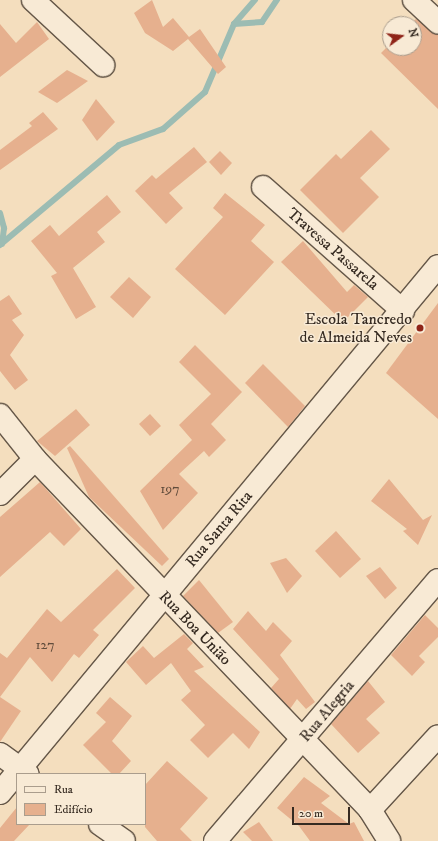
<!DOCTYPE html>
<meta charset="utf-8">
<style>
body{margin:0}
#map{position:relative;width:438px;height:841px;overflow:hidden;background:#f4debe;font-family:"IM FELL DW Pica",serif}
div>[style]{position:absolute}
.stream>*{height:6px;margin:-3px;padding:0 3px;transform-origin:3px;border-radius:3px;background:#9cbcb3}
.building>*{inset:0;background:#e6b08e}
.roads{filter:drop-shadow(1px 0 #655748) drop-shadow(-1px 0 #655748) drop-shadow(0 1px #655748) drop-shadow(0 -1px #655748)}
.minor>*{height:22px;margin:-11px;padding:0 11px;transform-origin:11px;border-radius:11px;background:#f8ead5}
.dots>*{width:11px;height:11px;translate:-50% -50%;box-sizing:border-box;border:2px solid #f8ead5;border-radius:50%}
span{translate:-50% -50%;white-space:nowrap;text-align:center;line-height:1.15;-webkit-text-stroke:3px #f8ead5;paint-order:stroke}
.number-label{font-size:14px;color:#614c3c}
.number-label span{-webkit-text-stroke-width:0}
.street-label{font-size:16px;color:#352a21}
.poi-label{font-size:16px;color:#352a21}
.right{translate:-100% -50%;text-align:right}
.legend{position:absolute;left:16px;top:773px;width:130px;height:52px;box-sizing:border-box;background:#f8ead5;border:1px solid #aa9d8d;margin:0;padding:5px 7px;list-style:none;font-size:12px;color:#352a21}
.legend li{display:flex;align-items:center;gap:8px;height:20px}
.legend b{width:20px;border:1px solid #aa9d8d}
.north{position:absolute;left:382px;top:16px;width:40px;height:40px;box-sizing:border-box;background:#f8ead5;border:1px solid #aa9d8d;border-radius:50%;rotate:75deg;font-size:11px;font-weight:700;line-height:16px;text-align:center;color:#352a21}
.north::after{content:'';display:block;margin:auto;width:14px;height:18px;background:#8f2418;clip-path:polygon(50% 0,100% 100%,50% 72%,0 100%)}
.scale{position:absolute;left:292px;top:807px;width:58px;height:18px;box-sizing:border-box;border:2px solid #352a21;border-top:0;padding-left:5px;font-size:12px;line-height:14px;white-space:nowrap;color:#352a21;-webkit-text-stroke:3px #f8ead5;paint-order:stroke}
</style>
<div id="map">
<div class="stream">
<i style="left:234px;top:24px;width:32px;rotate:-49deg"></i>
<i style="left:0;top:213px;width:16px;rotate:75deg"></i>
<i style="left:4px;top:228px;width:16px;rotate:97deg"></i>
<i style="left:0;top:245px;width:155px;rotate:-40deg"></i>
<i style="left:119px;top:145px;width:47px;rotate:-20deg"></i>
<i style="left:163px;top:129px;width:56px;rotate:-41.4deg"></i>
<i style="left:205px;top:92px;width:74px;rotate:-66.9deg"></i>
<i style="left:234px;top:24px;width:28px;rotate:-4deg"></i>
<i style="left:262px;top:22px;width:27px;rotate:-56deg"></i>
</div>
<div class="building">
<i style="clip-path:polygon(152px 0,163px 27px,173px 18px,189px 37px,200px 29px,226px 67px,218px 74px,188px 39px,173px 51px,145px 33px,134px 13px)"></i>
<i style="clip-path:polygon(416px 19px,438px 34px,438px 109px,381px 53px,390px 44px,390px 48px,414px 48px,414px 24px,410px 24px)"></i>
<i style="clip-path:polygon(37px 22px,49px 39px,0 77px,0 24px,16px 43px)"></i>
<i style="clip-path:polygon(67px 70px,88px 81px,57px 103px,38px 92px)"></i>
<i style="clip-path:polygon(96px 99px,115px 122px,97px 141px,82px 120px)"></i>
<i style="clip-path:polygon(43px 112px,58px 129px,0 170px,0 150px,32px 126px,29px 123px)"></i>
<i style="clip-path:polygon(371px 130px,390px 149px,360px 178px,379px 197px,343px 233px,300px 190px,336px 154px,341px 159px)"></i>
<i style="clip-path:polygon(194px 147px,207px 162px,169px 193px,183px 208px,166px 224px,135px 191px,152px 175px,156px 179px)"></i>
<i style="clip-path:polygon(220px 151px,232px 163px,221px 175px,209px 162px)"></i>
<i style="clip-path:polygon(225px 193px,265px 225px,251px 241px,274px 262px,225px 315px,175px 269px,223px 217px,213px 208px)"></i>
<i style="clip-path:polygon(107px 195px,121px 212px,97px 232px,105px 242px,73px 268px,96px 307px,76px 319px,51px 276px,57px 273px,31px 241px,50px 225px,59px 236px)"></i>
<i style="clip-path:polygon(303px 241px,347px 292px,354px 285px,368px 297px,343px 322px,281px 262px)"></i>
<i style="clip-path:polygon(129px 277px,151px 297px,133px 318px,110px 297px)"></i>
<i style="clip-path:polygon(9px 295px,22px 314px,12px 320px,24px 335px,10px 355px,28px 380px,15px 390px,0 371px,0 301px)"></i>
<i style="clip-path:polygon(438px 303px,438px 419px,386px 373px)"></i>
<i style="clip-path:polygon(195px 345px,242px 392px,211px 424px,226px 440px,209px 457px,204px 451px,179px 474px,198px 493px,163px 530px,140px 491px,192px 440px,179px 425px,211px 394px,179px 362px)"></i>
<i style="clip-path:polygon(263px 364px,305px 406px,288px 427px,245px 383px)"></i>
<i style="clip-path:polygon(76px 409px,90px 425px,55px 456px,37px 441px)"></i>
<i style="clip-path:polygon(150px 414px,161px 426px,150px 436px,139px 424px)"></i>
<i style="clip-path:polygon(70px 446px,169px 559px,162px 566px,89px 497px,67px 448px)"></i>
<i style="clip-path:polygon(389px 479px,423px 520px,432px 515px,418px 545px,403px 531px,407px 529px,371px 501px)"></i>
<i style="clip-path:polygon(40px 482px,81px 529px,64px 546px,50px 532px,0 577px,0 517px)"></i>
<i style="clip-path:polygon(336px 531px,361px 559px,340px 578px,315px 551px)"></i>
<i style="clip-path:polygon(286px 558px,302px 576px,287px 593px,270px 563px)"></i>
<i style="clip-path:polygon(380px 567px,397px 588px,385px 599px,366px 576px)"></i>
<i style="clip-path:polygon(117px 569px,135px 588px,93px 630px,99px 635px,79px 658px,74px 654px,52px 682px,30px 657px,0 697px,0 653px,7px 658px,47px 609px,61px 622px)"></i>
<i style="clip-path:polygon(199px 580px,233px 622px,218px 633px,183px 596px)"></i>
<i style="clip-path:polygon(248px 611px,266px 631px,273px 622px,292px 641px,280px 655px,315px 702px,306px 709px,297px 699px,290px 709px,271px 688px,279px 679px,233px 629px)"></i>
<i style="clip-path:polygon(425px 615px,438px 628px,438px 637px,419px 656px,425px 662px,412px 676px,391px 655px)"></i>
<i style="clip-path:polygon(184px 634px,193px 643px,187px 649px,204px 667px,194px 671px,260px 732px,249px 749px,233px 733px,208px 758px,190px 740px,205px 725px,181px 700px,191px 691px,171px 663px,146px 685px,126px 662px,143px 646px,154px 658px)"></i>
<i style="clip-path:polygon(368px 681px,385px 702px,366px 719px,380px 733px,358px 753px,331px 724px)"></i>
<i style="clip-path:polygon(0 697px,21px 711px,0 742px)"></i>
<i style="clip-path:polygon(110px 697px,132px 716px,112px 741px,131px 761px,119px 774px,112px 774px,83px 745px,106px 722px,96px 713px)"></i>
<i style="clip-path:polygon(167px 761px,208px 798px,180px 829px,192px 841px,157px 841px,145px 827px,145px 785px)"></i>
<i style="clip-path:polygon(304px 777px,330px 796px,321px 803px,349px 824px,354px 822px,364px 841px,310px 841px,299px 826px,277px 808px)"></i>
<i style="clip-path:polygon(17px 807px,17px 824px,30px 824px,14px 841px,0 841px,0 828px)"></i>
<i style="clip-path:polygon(259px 822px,273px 841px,252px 841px,243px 832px)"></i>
</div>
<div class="roads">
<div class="minor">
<i style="left:33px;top:0;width:96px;rotate:42.9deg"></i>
<i style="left:414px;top:0;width:33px;rotate:43deg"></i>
<i style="left:263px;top:187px;width:187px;rotate:41.5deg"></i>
<i style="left:0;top:415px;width:56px;rotate:51.5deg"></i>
<i style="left:35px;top:459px;width:485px;rotate:46.3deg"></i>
<i style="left:370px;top:810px;width:36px;rotate:58deg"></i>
<i style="left:0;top:494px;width:49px;rotate:-45deg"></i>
<i style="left:0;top:754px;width:34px;rotate:36deg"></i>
<i style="left:0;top:793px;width:685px;rotate:-50.27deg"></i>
<i style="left:370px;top:810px;width:100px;rotate:-47.4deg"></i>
<i style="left:100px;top:824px;width:29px;rotate:35deg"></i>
<i style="left:215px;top:841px;width:343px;rotate:-49.5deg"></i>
</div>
</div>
<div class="dots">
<i style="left:420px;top:328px;background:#8f2418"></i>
</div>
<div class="number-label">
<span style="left:170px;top:489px">197</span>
<span style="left:45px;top:645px">127</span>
</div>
<div class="street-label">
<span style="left:333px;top:249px;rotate:41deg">Travessa Passarela</span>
<span style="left:219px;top:529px;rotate:-50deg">Rua Santa Rita</span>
<span style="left:195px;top:628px;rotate:46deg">Rua Boa União</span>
<span style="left:327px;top:711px;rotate:-50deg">Rua Alegria</span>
</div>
<div class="poi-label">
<span class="right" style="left:412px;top:328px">Escola Tancredo<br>de Almeida Neves</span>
</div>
<ul class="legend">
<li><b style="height:5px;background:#f8ead5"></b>Rua</li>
<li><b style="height:11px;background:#e6b08e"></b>Edifício</li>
</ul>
<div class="north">N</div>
<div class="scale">20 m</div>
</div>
